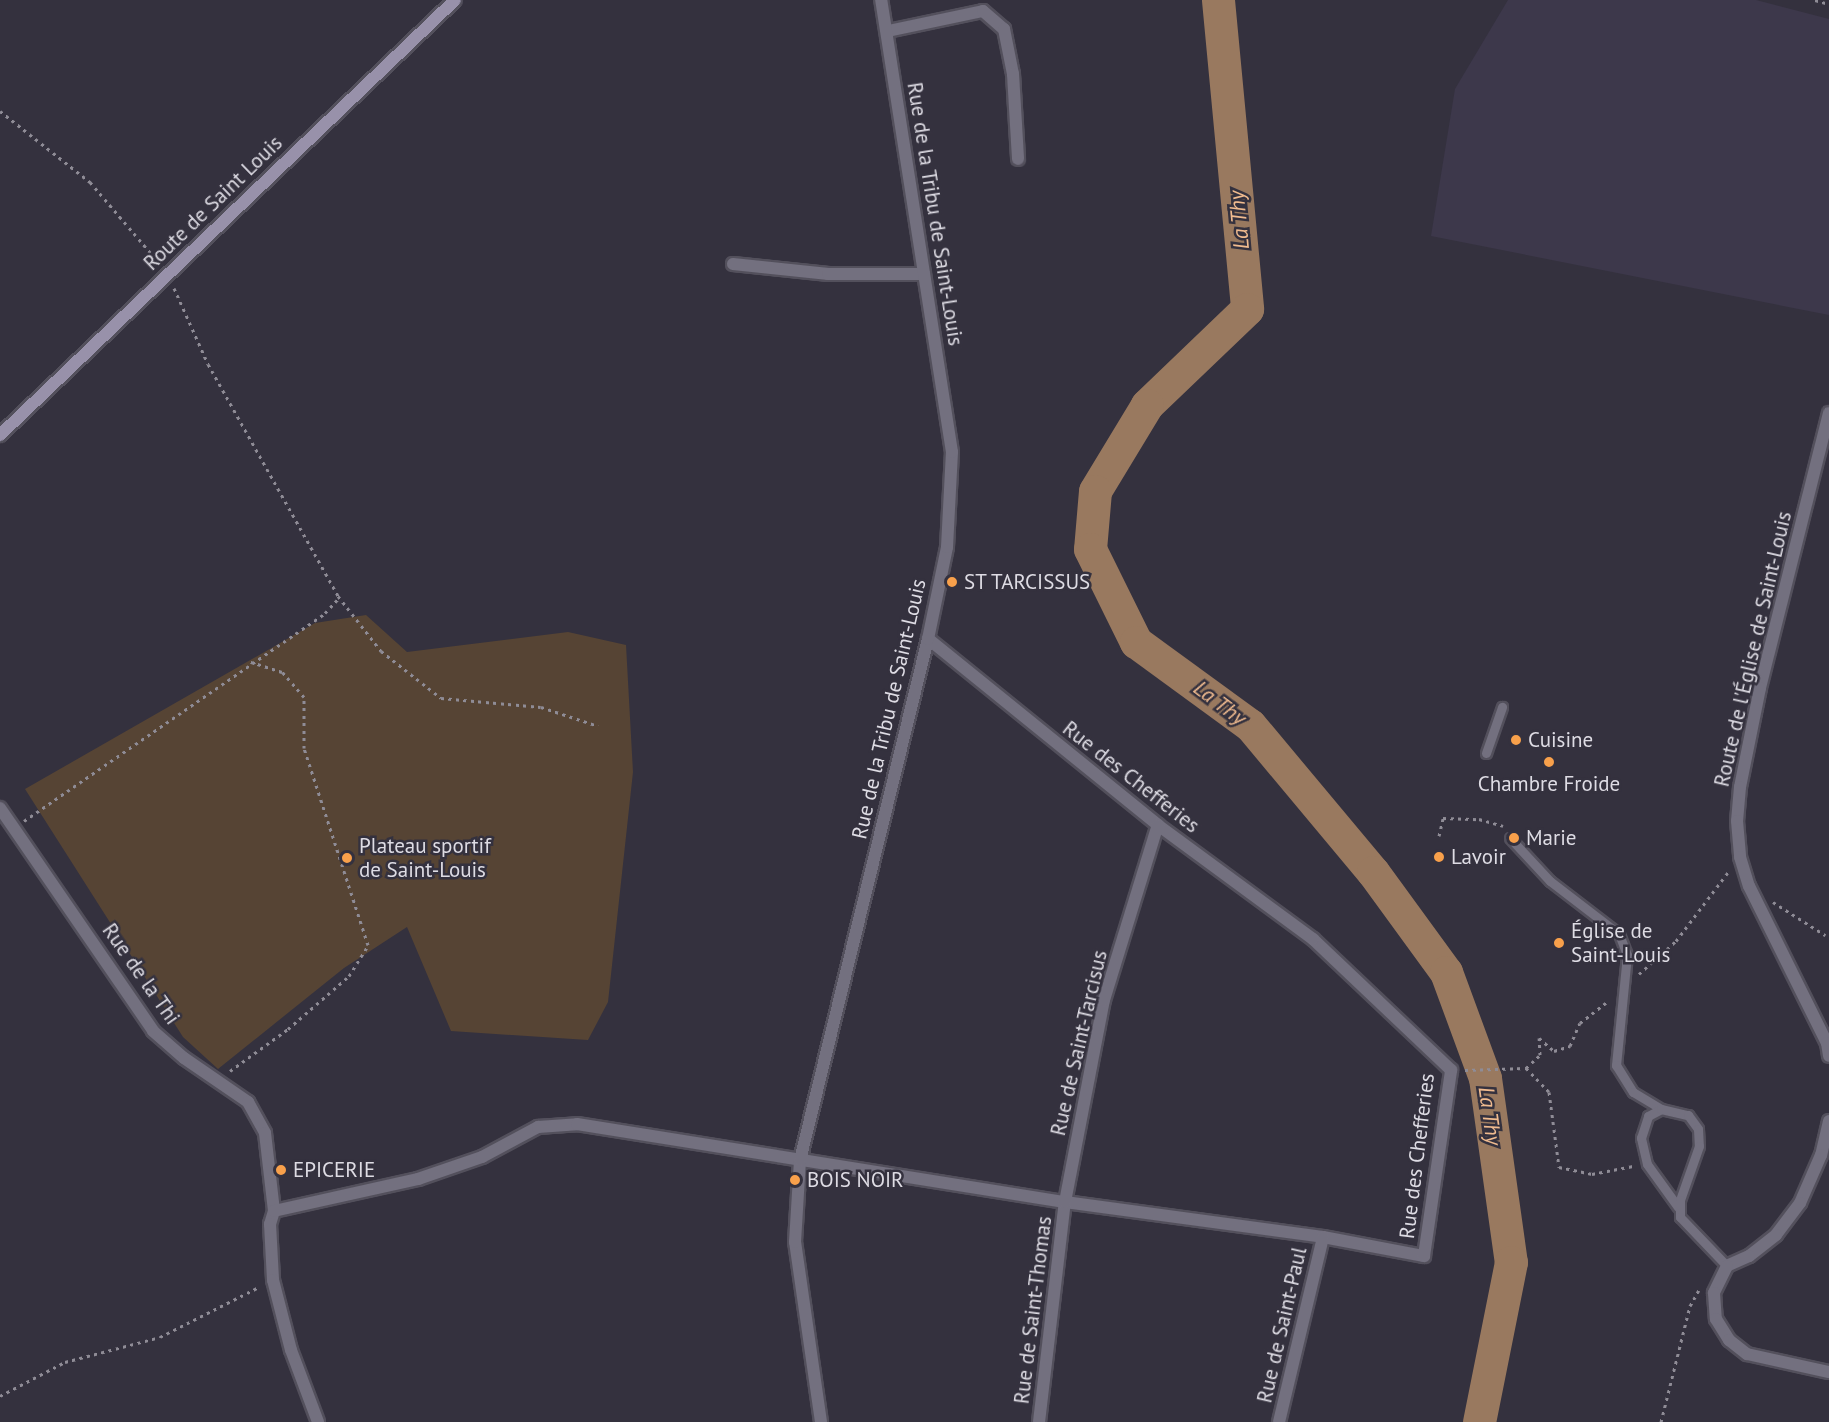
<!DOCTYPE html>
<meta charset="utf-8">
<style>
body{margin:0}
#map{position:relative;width:1829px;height:1422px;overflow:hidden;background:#34313e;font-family:"PT Sans",sans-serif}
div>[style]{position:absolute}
.built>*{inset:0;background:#3d384b}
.green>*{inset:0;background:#564434}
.river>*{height:33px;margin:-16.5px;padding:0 16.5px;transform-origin:16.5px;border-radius:16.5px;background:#99795f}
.path>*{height:3px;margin-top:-1.5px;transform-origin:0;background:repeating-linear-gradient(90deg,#8f8c96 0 3px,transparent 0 7.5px)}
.roads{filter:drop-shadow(2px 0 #53505c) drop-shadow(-2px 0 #53505c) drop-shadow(0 2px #53505c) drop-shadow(0 -2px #53505c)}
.service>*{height:9px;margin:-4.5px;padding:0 4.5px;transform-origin:4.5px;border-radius:4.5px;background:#73707f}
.minor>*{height:12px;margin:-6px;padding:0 6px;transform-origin:6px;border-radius:6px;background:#73707f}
.secondary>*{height:12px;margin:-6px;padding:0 6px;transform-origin:6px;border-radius:6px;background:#9891aa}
.dots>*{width:16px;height:16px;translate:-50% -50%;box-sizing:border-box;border:3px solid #34313e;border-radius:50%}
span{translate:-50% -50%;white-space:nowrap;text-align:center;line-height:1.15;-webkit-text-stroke:5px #34313e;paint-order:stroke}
.street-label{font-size:21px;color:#dedce4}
.poi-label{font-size:21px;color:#dedce4}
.left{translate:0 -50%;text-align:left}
.water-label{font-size:22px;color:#f0bb8f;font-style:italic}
</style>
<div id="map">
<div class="built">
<i style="clip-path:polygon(1508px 0,1756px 0,1829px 19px,1829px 315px,1431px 236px,1455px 89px)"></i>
</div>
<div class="green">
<i style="clip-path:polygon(366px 615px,407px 652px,568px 632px,626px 645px,633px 772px,608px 1002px,588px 1040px,451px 1031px,407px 927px,344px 968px,218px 1069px,183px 1037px,25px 789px,315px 623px)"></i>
</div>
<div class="river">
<i style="left:1218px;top:0;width:310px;rotate:84.6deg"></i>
<i style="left:1247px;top:309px;width:139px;rotate:136.2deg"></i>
<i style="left:1147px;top:405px;width:100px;rotate:121.2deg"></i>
<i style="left:1095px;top:491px;width:58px;rotate:94.9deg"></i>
<i style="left:1090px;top:549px;width:104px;rotate:63.7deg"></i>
<i style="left:1136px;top:642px;width:141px;rotate:36.1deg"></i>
<i style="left:1250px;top:725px;width:192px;rotate:50.1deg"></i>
<i style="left:1373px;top:872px;width:124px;rotate:53.9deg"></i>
<i style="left:1446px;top:972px;width:113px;rotate:69.8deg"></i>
<i style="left:1485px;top:1078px;width:186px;rotate:82deg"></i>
<i style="left:1511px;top:1262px;width:163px;rotate:101.3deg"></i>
</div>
<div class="path">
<i style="left:1815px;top:0;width:15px;rotate:16deg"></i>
<i style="left:0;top:111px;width:115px;rotate:38.3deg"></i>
<i style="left:90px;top:182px;width:108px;rotate:49.5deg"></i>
<i style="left:174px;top:288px;width:83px;rotate:65.9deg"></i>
<i style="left:208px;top:364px;width:266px;rotate:60.7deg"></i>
<i style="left:338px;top:596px;width:70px;rotate:52deg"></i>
<i style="left:381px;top:651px;width:76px;rotate:38.1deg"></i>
<i style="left:441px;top:698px;width:100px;rotate:5.1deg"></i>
<i style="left:541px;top:707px;width:60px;rotate:18.4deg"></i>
<i style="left:24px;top:821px;width:366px;rotate:-34.6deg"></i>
<i style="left:325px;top:613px;width:21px;rotate:-47deg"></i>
<i style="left:1439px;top:836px;width:18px;rotate:-77deg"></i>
<i style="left:1443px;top:818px;width:36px;rotate:2deg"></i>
<i style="left:1479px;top:819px;width:25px;rotate:16deg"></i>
<i style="left:1773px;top:902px;width:62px;rotate:32.4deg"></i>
<i style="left:1639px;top:974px;width:50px;rotate:-41.7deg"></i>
<i style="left:1676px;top:941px;width:88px;rotate:-52.9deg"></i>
<i style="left:1526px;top:1068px;width:19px;rotate:-43deg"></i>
<i style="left:1540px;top:1055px;width:17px;rotate:-93deg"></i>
<i style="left:1539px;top:1038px;width:20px;rotate:41deg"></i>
<i style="left:1554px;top:1051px;width:17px;rotate:-17deg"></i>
<i style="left:1570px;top:1046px;width:25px;rotate:-67deg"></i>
<i style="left:1580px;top:1023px;width:37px;rotate:-38deg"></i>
<i style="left:1465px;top:1070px;width:61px;rotate:-1.9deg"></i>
<i style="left:1526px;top:1068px;width:33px;rotate:46deg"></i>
<i style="left:1549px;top:1092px;width:76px;rotate:82.4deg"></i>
<i style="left:1559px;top:1167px;width:34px;rotate:12deg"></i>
<i style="left:1592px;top:1174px;width:42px;rotate:-11deg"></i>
<i style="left:230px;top:1071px;width:72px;rotate:-35.9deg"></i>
<i style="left:288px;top:1029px;width:81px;rotate:-41deg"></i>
<i style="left:349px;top:976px;width:36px;rotate:-58deg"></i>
<i style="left:368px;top:945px;width:207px;rotate:-108deg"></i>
<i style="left:304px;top:748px;width:51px;rotate:-90deg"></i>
<i style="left:304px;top:697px;width:33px;rotate:-131deg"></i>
<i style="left:282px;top:672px;width:33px;rotate:-162deg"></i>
<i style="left:0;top:1396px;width:73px;rotate:-27.6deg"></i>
<i style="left:65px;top:1362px;width:98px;rotate:-14.7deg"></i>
<i style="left:160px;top:1337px;width:111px;rotate:-26.8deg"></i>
<i style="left:1661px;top:1422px;width:120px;rotate:-76deg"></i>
<i style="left:1690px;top:1306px;width:18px;rotate:-61deg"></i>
</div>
<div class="roads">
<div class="service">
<i style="left:1486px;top:753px;width:49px;rotate:-70.8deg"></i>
<i style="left:1510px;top:838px;width:59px;rotate:47.1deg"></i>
<i style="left:1550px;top:881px;width:87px;rotate:37.5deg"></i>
<i style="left:1619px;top:934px;width:22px;rotate:69deg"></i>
<i style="left:1627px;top:955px;width:111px;rotate:95.7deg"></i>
<i style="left:1616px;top:1065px;width:32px;rotate:58deg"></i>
<i style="left:1633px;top:1092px;width:33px;rotate:31deg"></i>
<i style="left:1678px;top:1207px;width:53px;rotate:-125.8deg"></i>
<i style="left:1647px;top:1164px;width:27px;rotate:-103deg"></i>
<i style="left:1641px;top:1138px;width:23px;rotate:-72deg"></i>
<i style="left:1648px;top:1116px;width:15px;rotate:-28deg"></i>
<i style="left:1661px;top:1109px;width:28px;rotate:13deg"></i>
<i style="left:1688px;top:1115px;width:17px;rotate:54deg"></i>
<i style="left:1698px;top:1129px;width:17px;rotate:87deg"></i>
<i style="left:1699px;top:1146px;width:57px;rotate:109.4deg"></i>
<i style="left:1680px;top:1200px;width:17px;rotate:90deg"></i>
<i style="left:1680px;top:1217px;width:68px;rotate:46.2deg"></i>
</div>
<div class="minor">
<i style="left:888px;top:31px;width:97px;rotate:-11.9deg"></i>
<i style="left:983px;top:11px;width:28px;rotate:41deg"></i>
<i style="left:1004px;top:29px;width:46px;rotate:78.7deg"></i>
<i style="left:1013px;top:74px;width:85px;rotate:86.6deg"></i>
<i style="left:733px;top:264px;width:96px;rotate:6deg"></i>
<i style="left:828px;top:274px;width:96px"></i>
<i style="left:1829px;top:413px;width:284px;rotate:104.1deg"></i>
<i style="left:1760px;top:688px;width:101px;rotate:101.4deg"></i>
<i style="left:1740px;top:787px;width:34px;rotate:95deg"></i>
<i style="left:1737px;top:821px;width:36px;rotate:85deg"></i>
<i style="left:1740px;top:857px;width:30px;rotate:73deg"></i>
<i style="left:1749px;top:886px;width:175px;rotate:63.6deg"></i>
<i style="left:1827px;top:1043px;width:13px;rotate:81deg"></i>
<i style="left:0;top:808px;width:270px;rotate:55.5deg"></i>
<i style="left:153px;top:1031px;width:41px;rotate:41.1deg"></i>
<i style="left:184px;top:1058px;width:78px;rotate:34.5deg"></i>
<i style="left:248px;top:1102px;width:35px;rotate:61deg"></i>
<i style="left:265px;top:1133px;width:79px;rotate:83.4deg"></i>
<i style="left:274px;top:1211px;width:14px;rotate:107deg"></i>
<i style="left:270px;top:1224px;width:56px;rotate:86.9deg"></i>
<i style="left:273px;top:1280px;width:72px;rotate:75.6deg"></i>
<i style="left:291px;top:1350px;width:77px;rotate:69.4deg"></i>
<i style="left:1829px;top:1121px;width:35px;rotate:103deg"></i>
<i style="left:1821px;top:1155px;width:52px;rotate:113.6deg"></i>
<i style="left:1800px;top:1203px;width:40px;rotate:127deg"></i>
<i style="left:1776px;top:1235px;width:34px;rotate:142deg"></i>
<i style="left:1749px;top:1256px;width:24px;rotate:156deg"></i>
<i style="left:1727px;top:1266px;width:30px;rotate:116deg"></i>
<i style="left:1714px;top:1293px;width:26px;rotate:86deg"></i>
<i style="left:1716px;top:1319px;width:25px;rotate:58deg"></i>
<i style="left:1729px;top:1340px;width:23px;rotate:38deg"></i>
<i style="left:1747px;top:1354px;width:84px;rotate:12.4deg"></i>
<i style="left:274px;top:1211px;width:148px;rotate:-12.5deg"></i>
<i style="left:418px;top:1179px;width:68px;rotate:-19deg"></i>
<i style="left:482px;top:1157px;width:64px;rotate:-28.2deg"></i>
<i style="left:538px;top:1127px;width:39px;rotate:-4deg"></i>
<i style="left:577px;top:1124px;width:494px;rotate:9.1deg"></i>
<i style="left:1065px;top:1202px;width:260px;rotate:7.7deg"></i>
<i style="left:1323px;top:1237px;width:103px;rotate:10.7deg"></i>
<i style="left:1424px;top:1256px;width:188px;rotate:-81.7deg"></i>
<i style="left:1451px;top:1070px;width:190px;rotate:-136.5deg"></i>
<i style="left:1313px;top:939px;width:192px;rotate:-143.7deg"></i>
<i style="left:1158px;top:825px;width:296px;rotate:-141deg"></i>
<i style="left:821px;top:1422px;width:182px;rotate:-98.2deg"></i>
<i style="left:795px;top:1242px;width:82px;rotate:-86.5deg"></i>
<i style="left:800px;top:1160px;width:536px;rotate:-76.2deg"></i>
<i style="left:928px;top:639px;width:94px;rotate:-78.3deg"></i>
<i style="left:947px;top:547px;width:95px;rotate:-87deg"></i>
<i style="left:952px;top:452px;width:458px;rotate:-98.9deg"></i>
<i style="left:1039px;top:1422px;width:222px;rotate:-83.3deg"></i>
<i style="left:1065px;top:1202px;width:206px;rotate:-79.1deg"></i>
<i style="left:1104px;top:1000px;width:183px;rotate:-72.9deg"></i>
<i style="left:1279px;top:1422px;width:190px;rotate:-76.6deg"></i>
</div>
<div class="secondary">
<i style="left:0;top:435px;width:629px;rotate:-43.71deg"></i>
</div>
</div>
<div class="dots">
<i style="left:952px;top:582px;background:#f8a04b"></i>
<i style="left:1516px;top:740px;background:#f8a04b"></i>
<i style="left:1549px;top:762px;background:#f8a04b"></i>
<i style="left:1514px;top:838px;background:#f8a04b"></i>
<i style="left:1439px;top:857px;background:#f8a04b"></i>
<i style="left:347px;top:858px;background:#f8a04b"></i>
<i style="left:1559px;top:943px;background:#f8a04b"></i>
<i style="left:281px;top:1170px;background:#f8a04b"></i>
<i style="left:795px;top:1180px;background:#f8a04b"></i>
</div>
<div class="street-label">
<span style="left:213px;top:203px;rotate:-44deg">Route de Saint Louis</span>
<span style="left:935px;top:214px;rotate:81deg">Rue de la Tribu de Saint-Louis</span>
<span style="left:1753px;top:649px;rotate:-77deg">Route de l'Église de Saint-Louis</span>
<span style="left:889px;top:709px;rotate:-77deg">Rue de la Tribu de Saint-Louis</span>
<span style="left:1131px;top:777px;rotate:38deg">Rue des Chefferies</span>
<span style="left:141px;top:974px;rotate:55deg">Rue de la Thi</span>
<span style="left:1079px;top:1043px;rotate:-77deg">Rue de Saint-Tarcisus</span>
<span style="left:1417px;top:1156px;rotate:-83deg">Rue des Chefferies</span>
<span style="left:1033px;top:1310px;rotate:-83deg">Rue de Saint-Thomas</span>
<span style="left:1282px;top:1325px;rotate:-77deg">Rue de Saint-Paul</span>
</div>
<div class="poi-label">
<span class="left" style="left:964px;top:582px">ST TARCISSUS</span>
<span class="left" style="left:1528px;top:740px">Cuisine</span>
<span style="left:1549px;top:784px">Chambre Froide</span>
<span class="left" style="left:1526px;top:838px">Marie</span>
<span class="left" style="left:359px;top:858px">Plateau sportif<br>de Saint-Louis</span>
<span class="left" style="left:1451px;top:857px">Lavoir</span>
<span class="left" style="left:1571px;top:943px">Église de<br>Saint-Louis</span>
<span class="left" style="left:293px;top:1170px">EPICERIE</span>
<span class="left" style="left:807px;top:1180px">BOIS NOIR</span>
</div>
<div class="water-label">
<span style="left:1239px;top:220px;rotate:-95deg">La Thy</span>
<span style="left:1220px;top:703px;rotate:37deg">La Thy</span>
<span style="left:1490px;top:1116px;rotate:82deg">La Thy</span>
</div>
</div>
